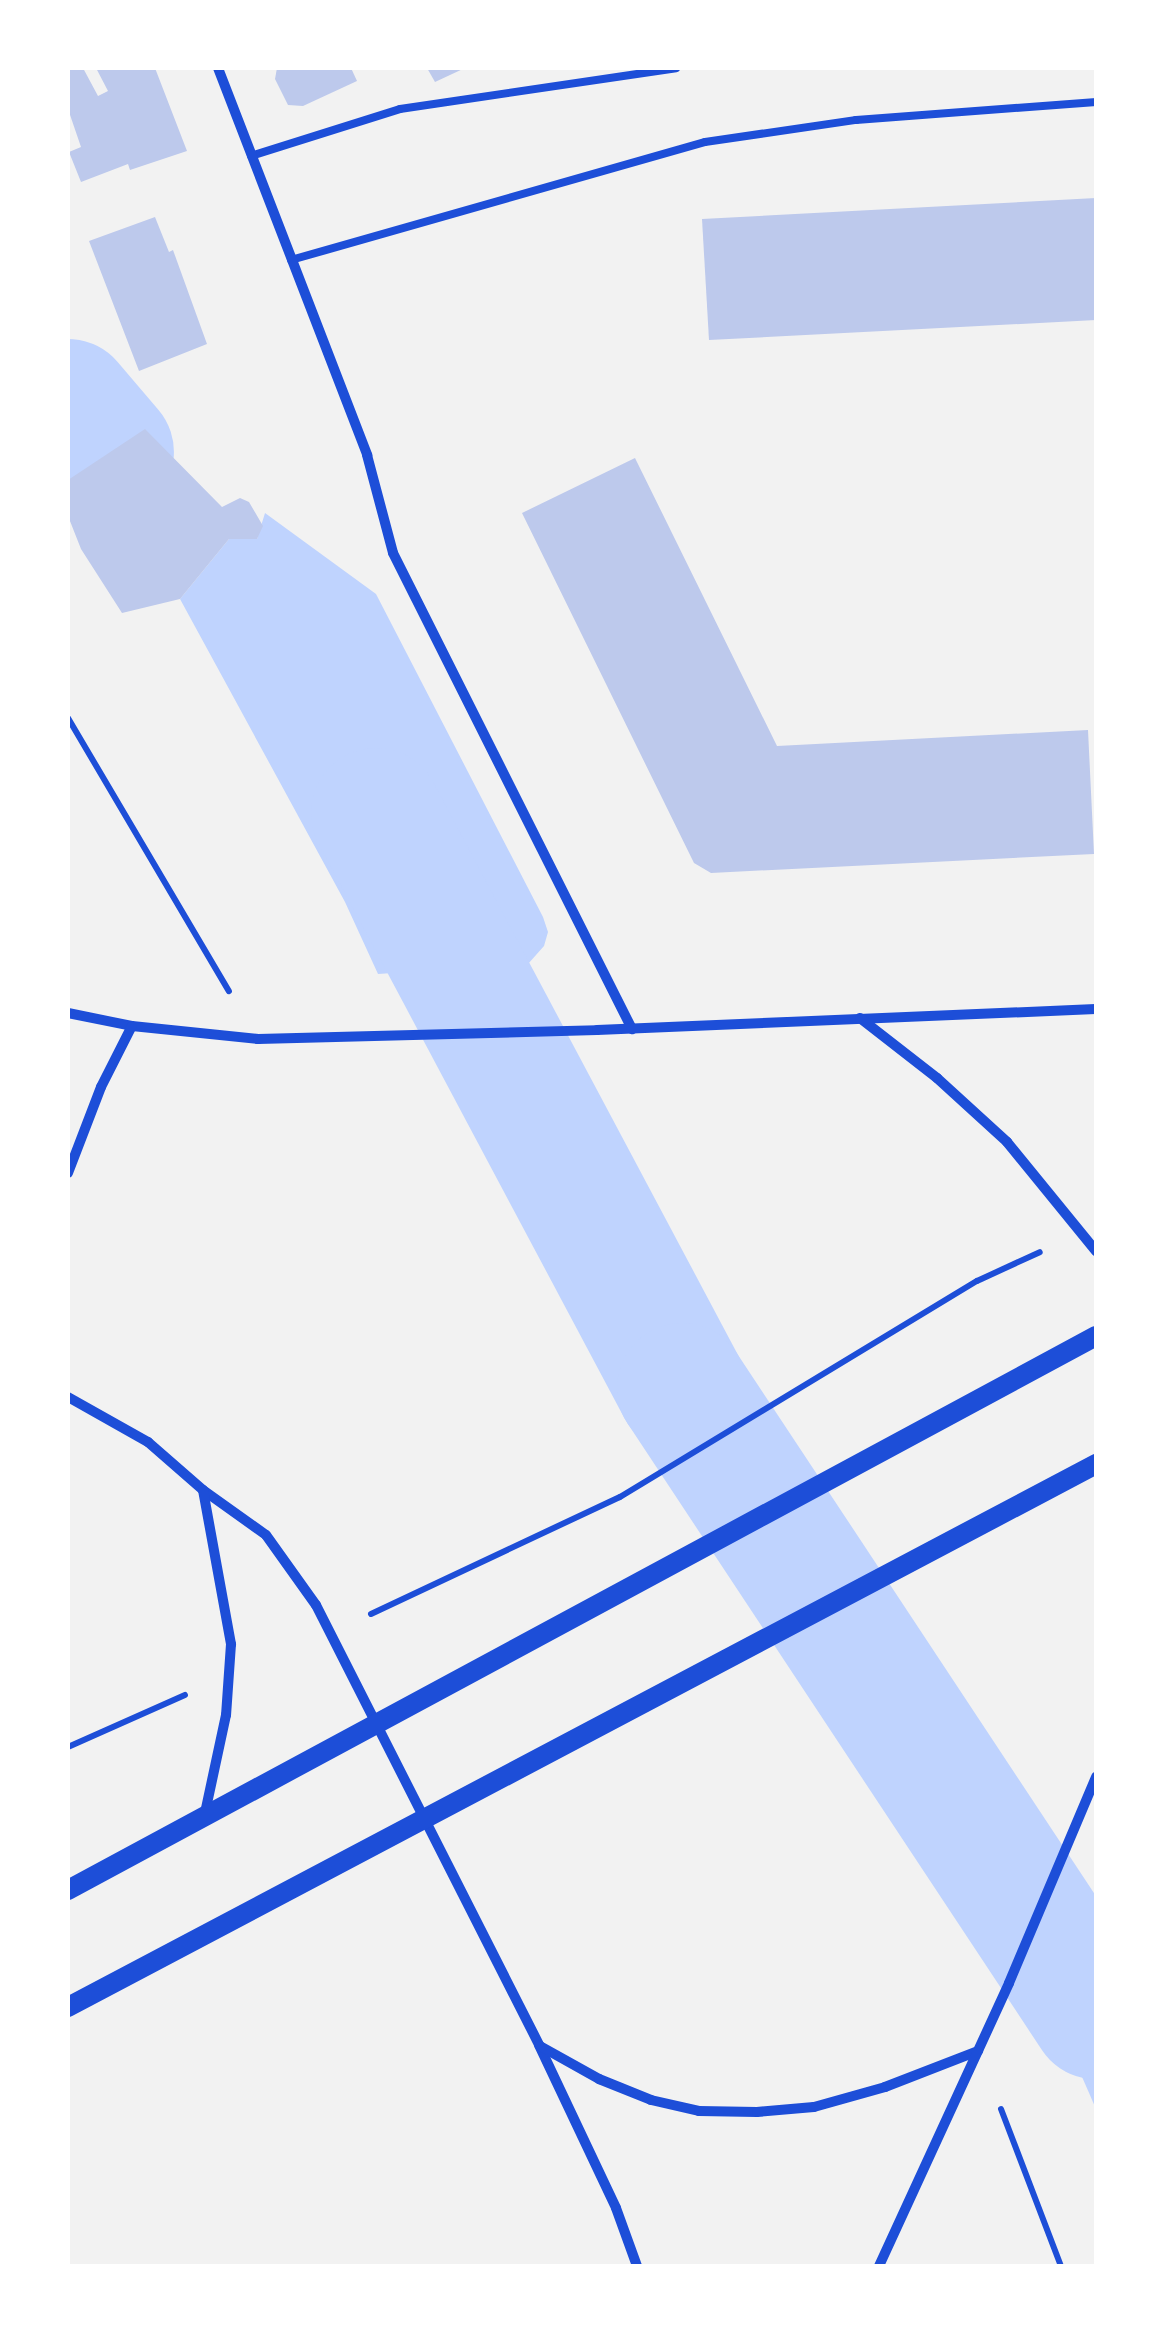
<!DOCTYPE html>
<style>
body{margin:0}
#map{position:relative;width:1164px;height:2334px;overflow:hidden;background:#f2f2f2;font-family:"IBM Plex Sans",sans-serif}
div>[style]{position:absolute}
.water>*{inset:0;background:#bfd3fe}
.river>*{height:130px;margin:-65px;padding:0 65px;transform-origin:65px;border-radius:65px;background:#bfd3fe}
.building>*{inset:0;background:#bdc9ec}
.path>*{height:6px;margin:-3px;padding:0 3px;transform-origin:3px;border-radius:3px;background:#1d4ed8}
.service>*{height:8px;margin:-4px;padding:0 4px;transform-origin:4px;border-radius:4px;background:#1d4ed8}
.minor>*{height:10px;margin:-5px;padding:0 5px;transform-origin:5px;border-radius:5px;background:#1d4ed8}
.secondary>*{height:20px;margin:-10px;padding:0 10px;transform-origin:10px;border-radius:10px;background:#1d4ed8}
span{translate:-50% -50%;white-space:nowrap;text-align:center;line-height:1.15;-webkit-text-stroke:8px #fff;paint-order:stroke}
.frame{position:absolute;inset:0;border:70px solid #fff;pointer-events:none}
</style>
<div id="map">
<div class="water">
<i style="clip-path:polygon(265px 513px,376px 594px,543px 917px,548px 932px,544px 946px,528px 964px,378px 974px,345px 902px,180px 599px,229px 539px,257px 539px)"></i>
<i style="clip-path:polygon(572px 1084px,675px 1267px,588px 1318px,467px 1085px)"></i>
<i style="clip-path:polygon(707px 1318px,744px 1381px,655px 1433px,619px 1370px)"></i>
<i style="clip-path:polygon(913px 1637px,1019px 1793px,963px 1913px,814px 1689px)"></i>
<i style="clip-path:polygon(1096px 1973px,1096px 2109px,1066px 2040px)"></i>
</div>
<div class="river">
<i style="left:68px;top:404px;width:63px;rotate:49.5deg"></i>
<i style="left:376px;top:813px;width:651px;rotate:61.98deg"></i>
<i style="left:682px;top:1388px;width:751px;rotate:56.52deg"></i>
</div>
<div class="building">
<i style="clip-path:polygon(68px 68px,83px 68px,98px 96px,108px 91px,96px 68px,155px 68px,187px 151px,130px 170px,128px 164px,81px 182px,69px 152px,81px 147px,68px 109px)"></i>
<i style="clip-path:polygon(277px 68px,351px 68px,357px 81px,303px 106px,288px 105px,275px 79px)"></i>
<i style="clip-path:polygon(427px 68px,465px 68px,435px 82px)"></i>
<i style="clip-path:polygon(1096px 198px,1096px 320px,709px 340px,702px 219px)"></i>
<i style="clip-path:polygon(155px 217px,169px 252px,173px 250px,207px 344px,139px 371px,89px 241px)"></i>
<i style="clip-path:polygon(145px 429px,222px 507px,240px 498px,249px 502px,263px 526px,257px 539px,229px 539px,180px 599px,122px 613px,81px 549px,68px 516px,68px 480px)"></i>
<i style="clip-path:polygon(635px 458px,777px 746px,1088px 730px,1094px 854px,711px 873px,694px 863px,522px 513px)"></i>
</div>
<div class="path">
<i style="left:68px;top:718px;width:317px;rotate:59.5deg"></i>
<i style="left:371px;top:1614px;width:275px;rotate:-25.2deg"></i>
<i style="left:620px;top:1497px;width:417px;rotate:-31.2deg"></i>
<i style="left:977px;top:1281px;width:69px;rotate:-24.7deg"></i>
<i style="left:68px;top:1747px;width:128px;rotate:-24deg"></i>
<i style="left:1001px;top:2109px;width:168px;rotate:69.1deg"></i>
</div>
<div class="service">
<i style="left:251px;top:156px;width:156px;rotate:-17.5deg"></i>
<i style="left:400px;top:109px;width:279px;rotate:-8.4deg"></i>
<i style="left:291px;top:260px;width:430px;rotate:-15.9deg"></i>
<i style="left:705px;top:142px;width:153px;rotate:-8.3deg"></i>
<i style="left:856px;top:120px;width:241px;rotate:-4.3deg"></i>
</div>
<div class="minor">
<i style="left:218px;top:68px;width:415px;rotate:68.9deg"></i>
<i style="left:367px;top:455px;width:101px;rotate:75.1deg"></i>
<i style="left:393px;top:553px;width:533px;rotate:63.34deg"></i>
<i style="left:68px;top:1013px;width:65px;rotate:11.5deg"></i>
<i style="left:132px;top:1026px;width:127px;rotate:5.9deg"></i>
<i style="left:258px;top:1039px;width:339px;rotate:-1.5deg"></i>
<i style="left:597px;top:1030px;width:499px;rotate:-2.4deg"></i>
<i style="left:860px;top:1018px;width:98px;rotate:37.9deg"></i>
<i style="left:937px;top:1078px;width:95px;rotate:42.4deg"></i>
<i style="left:1007px;top:1142px;width:141px;rotate:50.8deg"></i>
<i style="left:68px;top:1173px;width:92px;rotate:-69deg"></i>
<i style="left:101px;top:1087px;width:68px;rotate:-63.1deg"></i>
<i style="left:68px;top:1397px;width:92px;rotate:29.4deg"></i>
<i style="left:148px;top:1442px;width:73px;rotate:41.1deg"></i>
<i style="left:203px;top:1490px;width:77px;rotate:35.5deg"></i>
<i style="left:266px;top:1535px;width:86px;rotate:54.5deg"></i>
<i style="left:316px;top:1605px;width:493px;rotate:63.1deg"></i>
<i style="left:539px;top:2045px;width:180px;rotate:64.7deg"></i>
<i style="left:616px;top:2208px;width:62px;rotate:70.1deg"></i>
<i style="left:203px;top:1490px;width:157px;rotate:79.7deg"></i>
<i style="left:231px;top:1644px;width:71px;rotate:94deg"></i>
<i style="left:226px;top:1715px;width:100px;rotate:102.1deg"></i>
<i style="left:540px;top:2046px;width:68px;rotate:29.2deg"></i>
<i style="left:599px;top:2079px;width:56px;rotate:22deg"></i>
<i style="left:651px;top:2100px;width:49px;rotate:12.9deg"></i>
<i style="left:699px;top:2111px;width:58px;rotate:1deg"></i>
<i style="left:757px;top:2112px;width:57px;rotate:-5deg"></i>
<i style="left:814px;top:2107px;width:74px;rotate:-15.7deg"></i>
<i style="left:885px;top:2087px;width:100px;rotate:-21.2deg"></i>
<i style="left:879px;top:2266px;width:311px;rotate:-65.3deg"></i>
<i style="left:1009px;top:1983px;width:224px;rotate:-67.1deg"></i>
</div>
<div class="secondary">
<i style="left:68px;top:1890px;width:1168px;rotate:-28.32deg"></i>
<i style="left:68px;top:2007px;width:1163px;rotate:-27.84deg"></i>
</div>
<div class="frame"></div>
</div>
